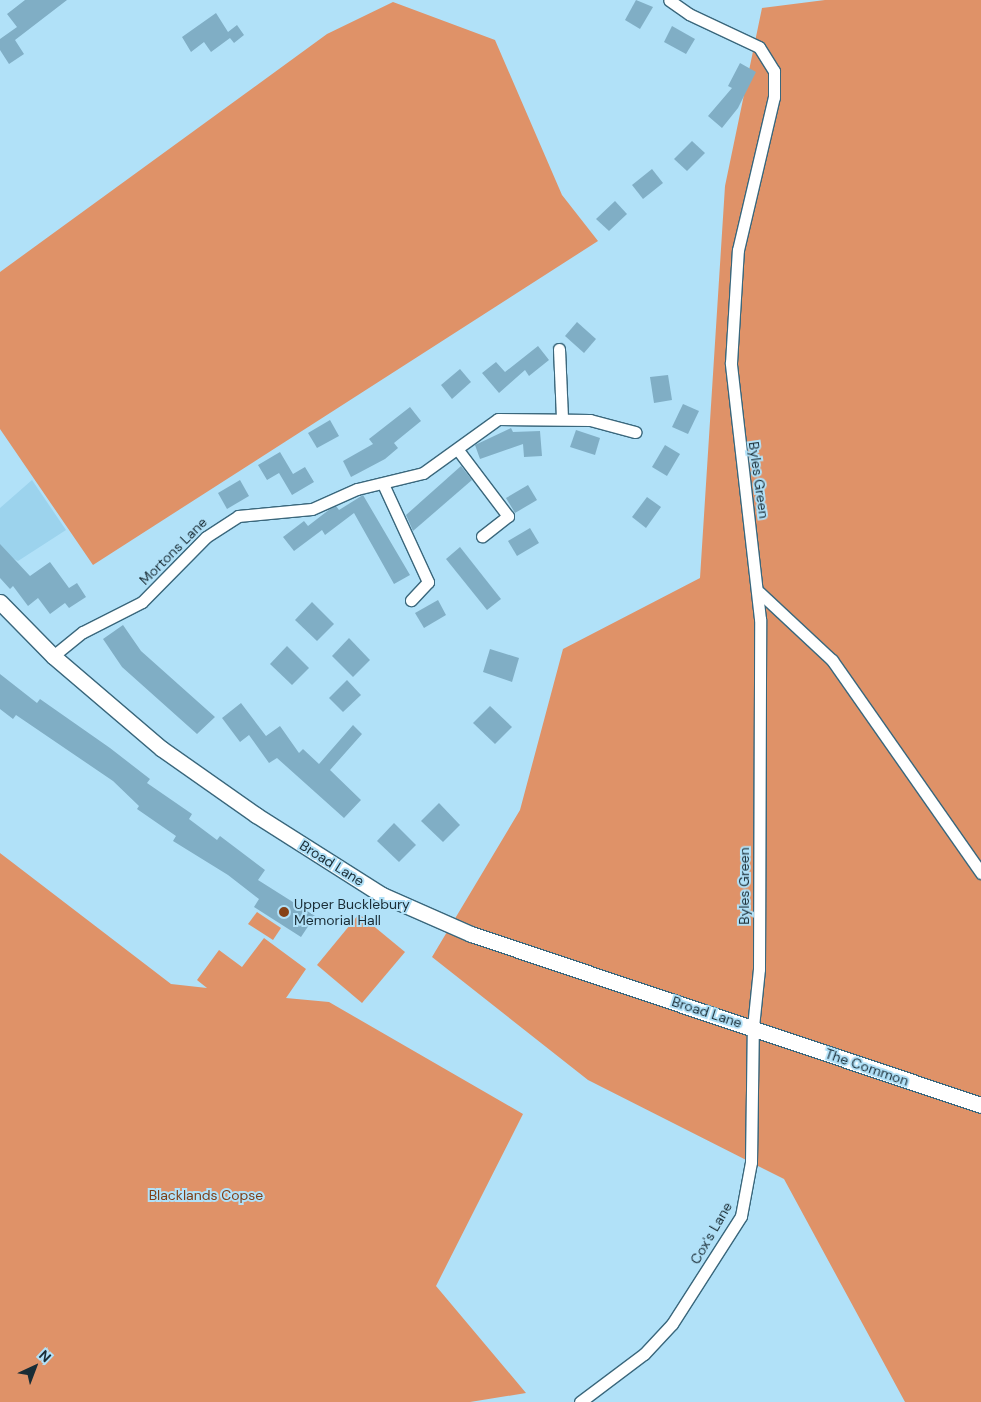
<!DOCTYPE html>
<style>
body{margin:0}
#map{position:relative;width:981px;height:1402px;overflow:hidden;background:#b1e1f8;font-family:"DM Sans",sans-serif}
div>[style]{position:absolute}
.built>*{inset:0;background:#9cd3ed}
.green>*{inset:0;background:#df9268}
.building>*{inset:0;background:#80aec5}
.roads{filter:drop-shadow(1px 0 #3a677c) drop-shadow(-1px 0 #3a677c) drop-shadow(0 1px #3a677c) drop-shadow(0 -1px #3a677c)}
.street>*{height:11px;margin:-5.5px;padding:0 5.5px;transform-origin:5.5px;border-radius:5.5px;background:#fff}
.secondary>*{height:15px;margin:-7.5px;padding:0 7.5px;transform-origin:7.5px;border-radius:7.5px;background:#fff}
.dots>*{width:14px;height:14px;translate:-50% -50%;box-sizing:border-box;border:2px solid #b1e1f8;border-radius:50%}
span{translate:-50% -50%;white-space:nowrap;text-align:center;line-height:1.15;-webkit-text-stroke:4px #b1e1f8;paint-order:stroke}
.street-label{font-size:14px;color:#1a2d36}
.poi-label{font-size:14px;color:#1a2d36}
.left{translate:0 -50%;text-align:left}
.park-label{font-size:14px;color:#7d3f18}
.north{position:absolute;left:10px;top:1342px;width:50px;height:50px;-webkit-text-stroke:4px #b1e1f8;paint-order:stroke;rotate:43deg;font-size:14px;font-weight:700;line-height:20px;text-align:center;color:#1a2d36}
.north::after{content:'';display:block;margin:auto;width:18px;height:22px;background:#1a2d36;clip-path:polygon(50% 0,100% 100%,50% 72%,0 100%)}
</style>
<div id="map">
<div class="built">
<i style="clip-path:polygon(32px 480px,66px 530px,18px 561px,12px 558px,0 570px,0 508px)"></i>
</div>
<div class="green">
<i style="clip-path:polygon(825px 0,981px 0,981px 1402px,905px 1402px,784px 1179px,588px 1080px,432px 957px,520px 810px,563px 649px,700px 578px,725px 186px,762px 8px)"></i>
<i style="clip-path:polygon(393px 2px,495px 40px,562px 195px,598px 241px,93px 565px,0 429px,0 272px,327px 34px)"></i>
<i style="clip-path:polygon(0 853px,171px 984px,207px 988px,197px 980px,219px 950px,242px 967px,264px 938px,306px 969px,286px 998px,329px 1002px,523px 1114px,436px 1286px,526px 1393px,470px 1402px,0 1402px)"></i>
<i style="clip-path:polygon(257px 912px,281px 928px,273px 940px,248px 924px)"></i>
<i style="clip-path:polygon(359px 914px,405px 952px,362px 1003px,317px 965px)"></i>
</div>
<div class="building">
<i style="clip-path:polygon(25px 0,67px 0,15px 40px,24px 54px,9px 64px,0 50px,0 39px,17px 27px,7px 14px)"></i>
<i style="clip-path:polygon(636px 0,653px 7px,640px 29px,625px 20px)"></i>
<i style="clip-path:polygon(216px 13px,228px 32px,237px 25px,244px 35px,234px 43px,230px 38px,211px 52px,204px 42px,191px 52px,182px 37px)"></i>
<i style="clip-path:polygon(672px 26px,695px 39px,686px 54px,664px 42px)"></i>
<i style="clip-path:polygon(740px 63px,756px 72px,738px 108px,722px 128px,708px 116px,732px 88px,728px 86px)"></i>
<i style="clip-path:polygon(692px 141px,705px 153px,687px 171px,674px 159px)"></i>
<i style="clip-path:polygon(652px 169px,663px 183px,643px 199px,632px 185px)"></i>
<i style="clip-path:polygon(615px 201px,627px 214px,609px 231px,596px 219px)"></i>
<i style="clip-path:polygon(577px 322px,596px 339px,584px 353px,565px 336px)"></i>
<i style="clip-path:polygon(538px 346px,549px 360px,529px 376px,525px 370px,499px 393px,482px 373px,496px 362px,505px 372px)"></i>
<i style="clip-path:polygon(460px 369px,471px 382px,452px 399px,441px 385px)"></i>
<i style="clip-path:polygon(668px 375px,672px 400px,654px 403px,650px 377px)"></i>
<i style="clip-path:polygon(683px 404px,699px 411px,688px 434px,672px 427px)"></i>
<i style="clip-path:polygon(410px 407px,421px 421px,394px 443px,398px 448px,385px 459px,351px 477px,343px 461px,373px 444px,369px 439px)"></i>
<i style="clip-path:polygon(330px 420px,339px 436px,317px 448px,308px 433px)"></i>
<i style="clip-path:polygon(511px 428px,513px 432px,540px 431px,542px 456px,524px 457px,523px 444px,480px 459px,475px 445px)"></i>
<i style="clip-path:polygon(576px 430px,600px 438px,595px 455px,570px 447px)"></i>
<i style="clip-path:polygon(665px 445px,680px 454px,667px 476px,652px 467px)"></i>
<i style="clip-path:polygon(280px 452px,293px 474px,305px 467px,314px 482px,292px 495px,279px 473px,267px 480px,258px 465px)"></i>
<i style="clip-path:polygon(461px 466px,472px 480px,413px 531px,406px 515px)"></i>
<i style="clip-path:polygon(240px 480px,249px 496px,227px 509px,218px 493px)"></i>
<i style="clip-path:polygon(528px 485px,537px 500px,515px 513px,506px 498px)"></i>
<i style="clip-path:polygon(363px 495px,410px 575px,394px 584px,354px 513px,325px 535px,322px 530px,294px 551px,283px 537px,304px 521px,308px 526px,330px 509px,336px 506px,339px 510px)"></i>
<i style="clip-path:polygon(647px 497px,661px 507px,646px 528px,632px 517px)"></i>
<i style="clip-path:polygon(530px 528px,539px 543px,517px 556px,508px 541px)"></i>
<i style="clip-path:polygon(0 544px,30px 576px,50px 562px,69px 588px,77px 583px,86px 597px,69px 608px,65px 603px,50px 614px,38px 598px,28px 606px,13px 586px,10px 589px,0 578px)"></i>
<i style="clip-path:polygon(460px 547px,501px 599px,487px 610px,446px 559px)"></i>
<i style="clip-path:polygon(438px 600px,446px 615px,424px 628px,415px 613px)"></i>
<i style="clip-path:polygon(312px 602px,334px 624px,317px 641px,295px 620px)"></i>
<i style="clip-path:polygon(123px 625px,141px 651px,215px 717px,197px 734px,122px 667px,103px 639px)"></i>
<i style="clip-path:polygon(349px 638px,370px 660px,353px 677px,332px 656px)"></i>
<i style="clip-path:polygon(287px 646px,309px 668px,292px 685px,270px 664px)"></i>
<i style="clip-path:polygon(490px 649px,519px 658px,512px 682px,483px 672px)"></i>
<i style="clip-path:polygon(0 674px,37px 703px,40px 699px,110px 748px,150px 779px,147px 783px,192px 814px,189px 819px,217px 840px,220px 836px,265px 870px,258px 880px,315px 916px,301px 937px,254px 907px,259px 899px,228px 875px,173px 841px,176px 836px,137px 809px,139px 806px,113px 781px,16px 715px,13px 719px,0 709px)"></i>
<i style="clip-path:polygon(347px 680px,361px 695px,343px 712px,329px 698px)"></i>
<i style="clip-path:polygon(241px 703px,266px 736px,280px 726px,299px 753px,303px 749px,319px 764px,353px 725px,362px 734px,330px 770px,361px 800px,344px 818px,277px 758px,269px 763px,249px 735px,240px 742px,222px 718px)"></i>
<i style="clip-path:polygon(490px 706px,512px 727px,495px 744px,473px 723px)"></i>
<i style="clip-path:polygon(439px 803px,460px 825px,443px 842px,421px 821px)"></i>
<i style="clip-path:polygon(394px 823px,416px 845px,399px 862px,377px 841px)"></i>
</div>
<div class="roads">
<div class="street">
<i style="left:559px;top:349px;width:70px;rotate:87.5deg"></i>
<i style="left:458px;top:450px;width:83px;rotate:52.9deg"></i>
<i style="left:508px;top:516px;width:33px;rotate:142deg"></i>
<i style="left:383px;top:484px;width:108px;rotate:65.3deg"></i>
<i style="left:428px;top:582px;width:25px;rotate:133deg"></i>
<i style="left:759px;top:592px;width:100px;rotate:43deg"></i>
<i style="left:832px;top:660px;width:260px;rotate:55deg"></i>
<i style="left:53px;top:656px;width:38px;rotate:-39deg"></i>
<i style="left:83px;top:632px;width:66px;rotate:-27deg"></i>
<i style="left:142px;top:602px;width:91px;rotate:-45.4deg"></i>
<i style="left:206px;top:537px;width:38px;rotate:-33deg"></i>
<i style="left:238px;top:516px;width:74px;rotate:-5.4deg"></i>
<i style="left:312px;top:509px;width:49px;rotate:-24deg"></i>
<i style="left:357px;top:489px;width:68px;rotate:-13.6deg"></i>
<i style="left:423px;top:473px;width:92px;rotate:-35.8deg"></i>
<i style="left:498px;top:419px;width:92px;rotate:0.6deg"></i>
<i style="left:590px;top:420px;width:47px;rotate:14.9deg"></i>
<i style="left:580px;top:1402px;width:80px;rotate:-36.9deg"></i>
<i style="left:644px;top:1354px;width:41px;rotate:-47deg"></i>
<i style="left:672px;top:1324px;width:128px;rotate:-57.4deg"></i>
<i style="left:741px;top:1216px;width:55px;rotate:-79.5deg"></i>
<i style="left:751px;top:1162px;width:135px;rotate:-89.2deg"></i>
<i style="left:753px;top:1027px;width:58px;rotate:-84.1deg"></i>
<i style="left:759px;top:969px;width:350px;rotate:-89.8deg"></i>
<i style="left:760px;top:619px;width:258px;rotate:-96.5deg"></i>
<i style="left:731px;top:363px;width:113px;rotate:-86.5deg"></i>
<i style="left:738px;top:250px;width:157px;rotate:-76.8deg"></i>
<i style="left:774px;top:97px;width:26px;rotate:-90deg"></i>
<i style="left:774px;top:71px;width:28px;rotate:-122deg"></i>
<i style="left:759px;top:47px;width:77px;rotate:-154.8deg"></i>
<i style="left:689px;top:14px;width:24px;rotate:-145deg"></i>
</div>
<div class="secondary">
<i style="left:0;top:602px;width:76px;rotate:45.5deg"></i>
<i style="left:53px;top:656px;width:143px;rotate:40.5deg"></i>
<i style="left:162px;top:749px;width:115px;rotate:35.1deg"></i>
<i style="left:256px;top:815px;width:149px;rotate:32.4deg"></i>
<i style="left:382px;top:895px;width:97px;rotate:23.7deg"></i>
<i style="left:471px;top:934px;width:538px;rotate:18.54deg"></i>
</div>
</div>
<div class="dots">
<i style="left:284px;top:912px;background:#864217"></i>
</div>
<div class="street-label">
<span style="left:759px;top:480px;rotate:82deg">Byles Green</span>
<span style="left:173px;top:551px;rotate:-45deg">Mortons Lane</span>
<span style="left:332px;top:863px;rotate:32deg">Broad Lane</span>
<span style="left:744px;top:886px;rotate:-90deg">Byles Green</span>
<span style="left:707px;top:1012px;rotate:18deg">Broad Lane</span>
<span style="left:867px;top:1067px;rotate:19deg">The Common</span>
<span style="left:711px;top:1233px;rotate:-60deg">Cox's Lane</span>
</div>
<div class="poi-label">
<span class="left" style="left:294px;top:912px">Upper Bucklebury<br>Memorial Hall</span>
</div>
<div class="park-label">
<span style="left:206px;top:1195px">Blacklands Copse</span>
</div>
<div class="north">N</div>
</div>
